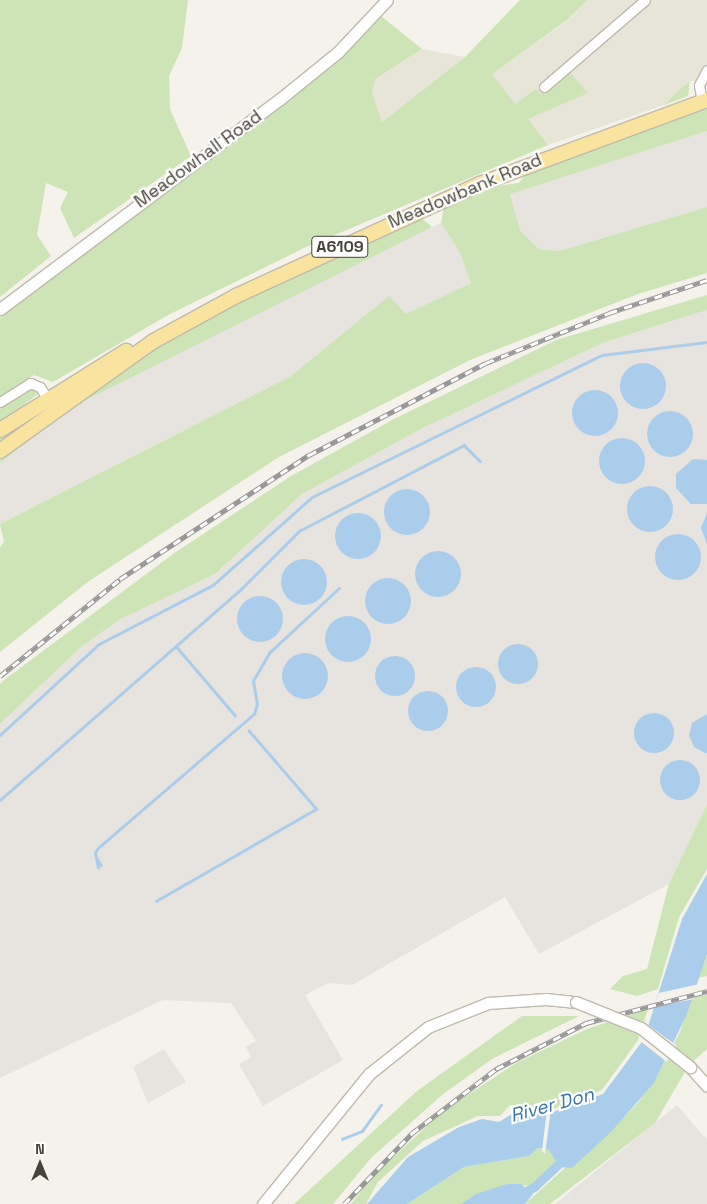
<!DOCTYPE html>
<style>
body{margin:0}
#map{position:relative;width:707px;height:1204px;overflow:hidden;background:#f4f2ea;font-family:"Space Grotesk",sans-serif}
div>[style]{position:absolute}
.residential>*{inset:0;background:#e7e4d8}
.industrial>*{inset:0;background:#e7e3de}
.green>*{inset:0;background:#cde5b6}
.water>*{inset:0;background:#abcdec}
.round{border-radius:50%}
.pier>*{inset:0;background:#f4f2ea}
.stream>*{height:2.5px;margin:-1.25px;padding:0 1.25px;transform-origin:1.25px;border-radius:1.25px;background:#abcdec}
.canal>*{height:9px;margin:-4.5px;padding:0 4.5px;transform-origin:4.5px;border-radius:4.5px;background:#abcdec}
.roads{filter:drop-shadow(1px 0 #bfbaad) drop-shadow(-1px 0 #bfbaad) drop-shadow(0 1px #bfbaad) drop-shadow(0 -1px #bfbaad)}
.minor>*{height:9px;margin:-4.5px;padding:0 4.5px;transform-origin:4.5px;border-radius:4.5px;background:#fff}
.tertiary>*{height:11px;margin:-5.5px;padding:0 5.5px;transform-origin:5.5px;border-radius:5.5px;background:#fff}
.primary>*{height:14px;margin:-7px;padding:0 7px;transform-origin:7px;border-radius:7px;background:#f8e49f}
.rail>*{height:4.5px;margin-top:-2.25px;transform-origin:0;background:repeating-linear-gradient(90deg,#fff 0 8px,#989898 0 16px);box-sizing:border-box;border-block:1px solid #989898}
.bridges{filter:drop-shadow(1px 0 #bfbaad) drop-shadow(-1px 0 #bfbaad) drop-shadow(0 1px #bfbaad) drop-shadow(0 -1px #bfbaad)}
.tertiary-bridge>*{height:11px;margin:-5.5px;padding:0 5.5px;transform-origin:5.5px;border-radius:5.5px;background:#fff}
span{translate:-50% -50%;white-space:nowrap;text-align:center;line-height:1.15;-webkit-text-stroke:4.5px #fff;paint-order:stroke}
.shield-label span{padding:1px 4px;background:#fff;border:1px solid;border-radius:4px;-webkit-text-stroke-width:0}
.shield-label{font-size:16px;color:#474338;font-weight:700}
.street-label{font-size:18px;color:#474338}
.water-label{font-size:19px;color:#3874ad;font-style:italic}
.north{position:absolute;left:15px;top:1139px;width:50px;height:50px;-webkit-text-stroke:4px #fff;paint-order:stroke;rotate:0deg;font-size:14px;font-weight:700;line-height:20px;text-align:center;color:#474338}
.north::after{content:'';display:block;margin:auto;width:18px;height:22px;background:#474338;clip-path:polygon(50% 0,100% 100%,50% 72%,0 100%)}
</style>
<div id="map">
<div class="residential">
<i style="clip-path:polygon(587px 0,707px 0,707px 81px,690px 81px,664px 105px,548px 145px,491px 74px,567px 21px)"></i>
<i style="clip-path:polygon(422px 49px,465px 57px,382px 122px,372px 93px,375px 79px)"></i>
</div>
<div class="industrial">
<i style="clip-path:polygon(707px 131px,707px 207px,559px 251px,539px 249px,520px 230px,510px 193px)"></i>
<i style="clip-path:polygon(441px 223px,460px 253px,471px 283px,406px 314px,389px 297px,291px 376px,0 524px,0 463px,68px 409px,242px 319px)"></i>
<i style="clip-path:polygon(707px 310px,707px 804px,669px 884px,539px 954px,505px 897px,352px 985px,329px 983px,305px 995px,343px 1060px,263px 1106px,239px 1064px,251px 1057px,246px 1047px,256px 1041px,231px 1003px,163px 1000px,0 1078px,0 724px,81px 647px,119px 620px,215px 574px,302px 494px,421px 429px,605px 342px)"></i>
<i style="clip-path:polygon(164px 1049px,186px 1082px,148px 1103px,133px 1067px)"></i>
<i style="clip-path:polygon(677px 1105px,707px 1140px,707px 1204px,555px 1204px)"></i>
</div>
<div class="green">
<i style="clip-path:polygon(0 0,188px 0,182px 48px,169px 76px,170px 109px,191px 156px,74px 238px,60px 208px,68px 192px,46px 183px,37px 235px,51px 256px,0 297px)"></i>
<i style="clip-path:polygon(520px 0,587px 0,567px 20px,492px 74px,515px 104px,536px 89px,540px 94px,548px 92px,570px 72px,588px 93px,528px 119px,548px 145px,304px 248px,170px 314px,53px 382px,34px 375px,0 398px,0 317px,334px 65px,381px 16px,422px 49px,375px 79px,372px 93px,382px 122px,465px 57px)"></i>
<i style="clip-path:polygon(690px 81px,688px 96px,664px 105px,678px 91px)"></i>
<i style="clip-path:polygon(707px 109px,707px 131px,510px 194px,520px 230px,539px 249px,559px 251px,707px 207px,707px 273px,638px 294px,470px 360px,279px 457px,89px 581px,0 652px,0 547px,4px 542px,0 524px,291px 376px,389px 296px,406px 314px,471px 283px,460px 253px,441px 223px,444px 207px,483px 188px,519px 183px,526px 174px,567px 157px)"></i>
<i style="clip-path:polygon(421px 218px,432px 227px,68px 409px,0 463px,0 456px,142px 356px,271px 285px)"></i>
<i style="clip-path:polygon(707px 295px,707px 310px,605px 342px,421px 429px,302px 494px,215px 574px,119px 620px,81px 647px,0 724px,0 684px,4px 680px,173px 554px,291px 476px,394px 419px,556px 340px)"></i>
<i style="clip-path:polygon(33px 386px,39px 393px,0 424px,0 408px)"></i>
<i style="clip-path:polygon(43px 405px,49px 409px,0 444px,0 437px)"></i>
<i style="clip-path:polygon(707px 804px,707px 869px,679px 917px,658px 989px,637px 996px,610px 989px,623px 976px,647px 969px,669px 884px)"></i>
<i style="clip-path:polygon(707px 954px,707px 976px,698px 978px,707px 955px)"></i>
<i style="clip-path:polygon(707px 995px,707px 1049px,689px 1065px,655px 1123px,550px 1204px,525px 1204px,566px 1167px,572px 1168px,635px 1106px,654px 1082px,680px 1032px,692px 996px)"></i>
<i style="clip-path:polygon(648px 1009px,638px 1040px,602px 1090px,553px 1109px,510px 1105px,500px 1116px,478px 1116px,423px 1141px,378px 1182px,366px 1204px,351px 1204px,372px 1177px,442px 1112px,516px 1063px,587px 1029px)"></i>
<i style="clip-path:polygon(522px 1016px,579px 1016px,492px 1059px,442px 1095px,371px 1158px,333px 1204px,294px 1204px,417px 1091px)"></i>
<i style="clip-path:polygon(538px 1148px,548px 1149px,557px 1161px,530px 1186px,507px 1184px,461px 1204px,407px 1204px,464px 1167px,529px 1156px)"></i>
</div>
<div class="water">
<i class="round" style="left:620px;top:363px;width:46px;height:46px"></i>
<i class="round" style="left:572px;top:390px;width:46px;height:46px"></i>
<i class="round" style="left:647px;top:411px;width:46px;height:46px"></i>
<i class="round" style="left:599px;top:438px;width:46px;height:46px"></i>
<i style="clip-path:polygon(693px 459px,707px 460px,707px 504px,691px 504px,676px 488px,676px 474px)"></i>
<i class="round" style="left:627px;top:486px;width:46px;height:46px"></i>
<i class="round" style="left:384px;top:489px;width:46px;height:46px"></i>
<i class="round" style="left:335px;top:513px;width:46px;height:46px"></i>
<i style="clip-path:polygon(707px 513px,707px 544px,701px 528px)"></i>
<i class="round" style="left:655px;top:534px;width:46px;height:46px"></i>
<i class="round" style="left:415px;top:551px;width:46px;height:46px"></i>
<i class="round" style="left:281px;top:559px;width:46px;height:46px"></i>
<i class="round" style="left:365px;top:578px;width:46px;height:46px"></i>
<i class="round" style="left:237px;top:596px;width:46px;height:46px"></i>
<i class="round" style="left:325px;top:616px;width:46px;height:46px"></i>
<i class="round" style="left:498px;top:644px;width:40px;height:40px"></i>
<i class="round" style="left:282px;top:653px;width:46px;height:46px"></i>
<i class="round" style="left:375px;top:656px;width:40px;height:40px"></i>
<i class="round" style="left:456px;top:667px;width:40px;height:40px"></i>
<i class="round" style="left:408px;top:691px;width:40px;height:40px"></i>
<i class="round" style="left:634px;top:713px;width:40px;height:40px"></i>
<i style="clip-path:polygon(707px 714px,707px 753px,705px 753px,694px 747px,689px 735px,692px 723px)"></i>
<i class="round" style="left:660px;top:760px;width:40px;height:40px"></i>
<i style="clip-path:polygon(707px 874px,707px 954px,687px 1014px,654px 1083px,611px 1132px,572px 1168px,560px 1167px,548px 1149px,538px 1148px,529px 1156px,464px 1167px,407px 1204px,367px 1204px,408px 1157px,459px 1127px,482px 1119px,499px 1122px,515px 1112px,553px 1112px,603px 1094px,644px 1039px,682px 919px)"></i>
<i style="clip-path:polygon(507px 1184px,521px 1184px,533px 1194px,525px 1204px,461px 1204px,476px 1194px)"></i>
</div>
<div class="pier">
<i style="clip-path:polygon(699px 984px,694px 999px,654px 1007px,659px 993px)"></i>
<i style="clip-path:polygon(647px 1024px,676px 1045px,667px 1062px,640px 1041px)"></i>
<i style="clip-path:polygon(547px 1109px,551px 1109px,545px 1154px,542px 1151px)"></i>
</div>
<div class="stream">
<i style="left:176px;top:646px;width:91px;rotate:49.5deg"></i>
<i style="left:0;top:735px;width:134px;rotate:-42.6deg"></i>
<i style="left:99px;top:644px;width:128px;rotate:-27.4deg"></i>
<i style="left:213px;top:585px;width:132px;rotate:-41.6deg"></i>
<i style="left:312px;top:497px;width:323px;rotate:-26.1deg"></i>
<i style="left:602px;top:355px;width:106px;rotate:-7.1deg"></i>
<i style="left:0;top:800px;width:320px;rotate:-41.2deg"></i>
<i style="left:241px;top:589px;width:82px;rotate:-45deg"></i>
<i style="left:299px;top:531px;width:186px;rotate:-27.5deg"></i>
<i style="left:464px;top:445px;width:23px;rotate:45deg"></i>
<i style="left:97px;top:858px;width:8px;rotate:60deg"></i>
<i style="left:98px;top:868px;width:15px;rotate:-101deg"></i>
<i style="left:95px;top:853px;width:6px;rotate:-59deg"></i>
<i style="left:98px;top:848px;width:206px;rotate:-40.7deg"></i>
<i style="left:254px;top:714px;width:10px;rotate:-73deg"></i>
<i style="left:257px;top:704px;width:23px;rotate:-100deg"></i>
<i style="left:253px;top:681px;width:34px;rotate:-60deg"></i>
<i style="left:270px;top:652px;width:94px;rotate:-42.8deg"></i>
<i style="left:156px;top:901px;width:185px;rotate:-29.9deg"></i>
<i style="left:316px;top:809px;width:103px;rotate:-130.7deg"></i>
<i style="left:342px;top:1139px;width:22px;rotate:-22deg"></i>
<i style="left:362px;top:1131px;width:32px;rotate:-54deg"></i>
</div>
<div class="canal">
<i style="left:503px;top:1204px;width:35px;rotate:-29deg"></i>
<i style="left:534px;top:1187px;width:44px;rotate:-43.2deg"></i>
</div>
<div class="roads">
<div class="minor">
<i style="left:544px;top:87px;width:133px;rotate:-40.7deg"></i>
<i style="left:702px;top:101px;width:16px;rotate:-101deg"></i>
<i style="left:699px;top:85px;width:17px;rotate:-62deg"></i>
<i style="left:0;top:402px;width:36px;rotate:-32deg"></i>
<i style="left:30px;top:383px;width:11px;rotate:22deg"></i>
<i style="left:40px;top:387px;width:20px;rotate:57deg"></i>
</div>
<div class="tertiary">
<i style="left:0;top:309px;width:350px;rotate:-36.9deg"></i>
<i style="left:280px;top:99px;width:75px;rotate:-39deg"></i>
<i style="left:338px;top:52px;width:71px;rotate:-46.7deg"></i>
<i style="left:690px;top:1067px;width:25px;rotate:48deg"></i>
<i style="left:263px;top:1204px;width:168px;rotate:-50.8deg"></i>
<i style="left:369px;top:1074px;width:75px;rotate:-38.5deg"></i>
<i style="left:428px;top:1027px;width:65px;rotate:-21.8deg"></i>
<i style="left:488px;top:1003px;width:58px;rotate:-3.9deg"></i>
<i style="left:546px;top:999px;width:30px;rotate:6deg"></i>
</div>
<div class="primary">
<i style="left:0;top:430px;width:149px;rotate:-32.1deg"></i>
<i style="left:0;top:451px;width:187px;rotate:-35.6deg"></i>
<i style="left:152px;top:342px;width:96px;rotate:-28.7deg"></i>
<i style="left:236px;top:296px;width:268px;rotate:-24.7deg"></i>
<i style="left:480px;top:184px;width:242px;rotate:-20.3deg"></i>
</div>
</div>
<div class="rail">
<i style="left:0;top:676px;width:154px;rotate:-38.9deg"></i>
<i style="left:120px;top:579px;width:226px;rotate:-33.3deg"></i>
<i style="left:309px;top:455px;width:199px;rotate:-27.5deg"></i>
<i style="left:486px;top:363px;width:133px;rotate:-22.1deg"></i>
<i style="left:609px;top:313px;width:103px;rotate:-18.6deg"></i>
<i style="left:344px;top:1204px;width:98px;rotate:-46.2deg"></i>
<i style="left:412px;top:1133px;width:106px;rotate:-37.3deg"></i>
<i style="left:496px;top:1069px;width:101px;rotate:-27.1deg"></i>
<i style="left:586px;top:1023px;width:125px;rotate:-14.8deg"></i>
</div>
<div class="bridges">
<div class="tertiary-bridge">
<i style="left:576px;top:1002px;width:70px;rotate:21.8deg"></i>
<i style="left:641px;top:1028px;width:63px;rotate:38.5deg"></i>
</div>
</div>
<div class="shield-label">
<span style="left:340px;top:247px">A6109</span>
</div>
<div class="street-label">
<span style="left:198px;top:159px;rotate:-36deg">Meadowhall Road</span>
<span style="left:465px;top:191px;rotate:-23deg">Meadowbank Road</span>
</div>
<div class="water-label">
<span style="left:552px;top:1105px;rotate:-15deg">River Don</span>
</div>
<div class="north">N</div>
</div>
